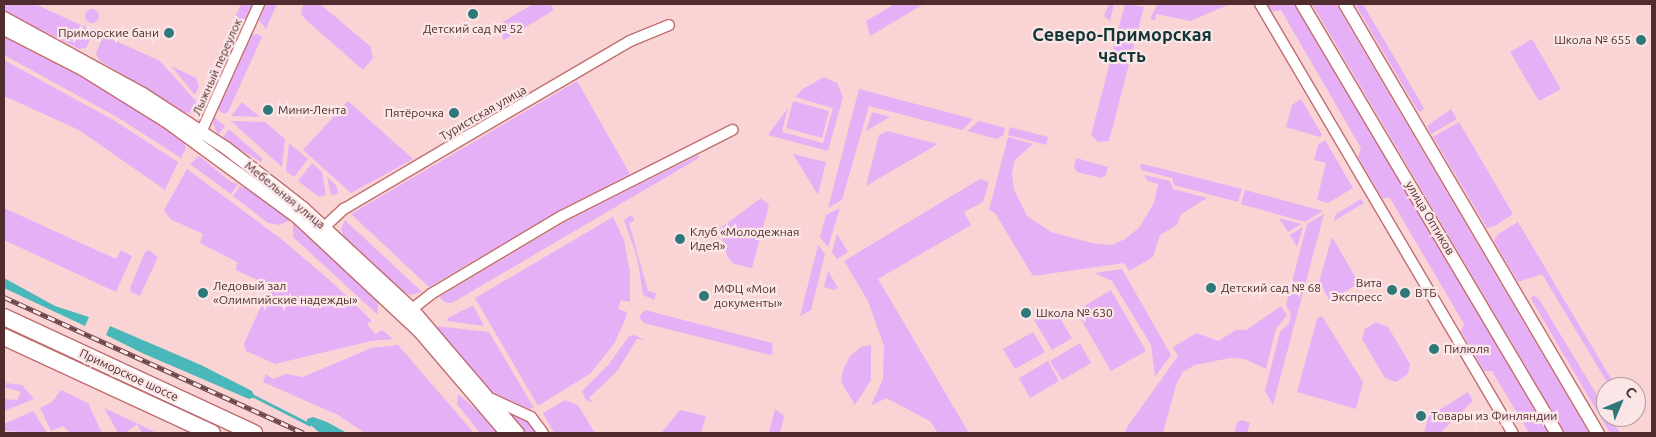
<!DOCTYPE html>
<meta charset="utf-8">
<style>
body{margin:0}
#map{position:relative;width:1656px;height:437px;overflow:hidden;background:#fad4d4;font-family:Ubuntu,sans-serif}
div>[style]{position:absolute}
.green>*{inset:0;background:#e5b0f6}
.round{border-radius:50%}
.water>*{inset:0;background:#4ab7ba}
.stream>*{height:2.5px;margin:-1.25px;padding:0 1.25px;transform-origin:1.25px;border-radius:1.25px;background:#4ab7ba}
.roads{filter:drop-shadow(1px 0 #c16c70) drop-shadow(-1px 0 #c16c70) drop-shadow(0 1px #c16c70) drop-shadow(0 -1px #c16c70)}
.minor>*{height:10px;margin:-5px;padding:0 5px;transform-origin:5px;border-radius:5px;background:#fff}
.tertiary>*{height:12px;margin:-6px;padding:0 6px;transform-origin:6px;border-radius:6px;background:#fff}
.primary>*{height:16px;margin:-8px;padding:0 8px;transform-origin:8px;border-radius:8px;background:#fff}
.rail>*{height:4.5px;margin-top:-2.25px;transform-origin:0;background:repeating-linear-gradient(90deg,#fae6e6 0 8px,#6c4648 0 16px);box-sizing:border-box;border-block:1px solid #6c4648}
.dots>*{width:14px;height:14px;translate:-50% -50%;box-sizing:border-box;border:2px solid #fae6e6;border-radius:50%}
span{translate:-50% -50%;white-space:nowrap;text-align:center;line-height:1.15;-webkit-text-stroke:4.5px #fae6e6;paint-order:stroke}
.poi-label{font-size:12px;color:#512c2e}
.right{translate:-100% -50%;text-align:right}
.left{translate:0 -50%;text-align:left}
.street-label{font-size:12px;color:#512c2e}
.district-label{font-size:18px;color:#123536;font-weight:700}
.frame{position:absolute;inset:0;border:5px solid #512c2e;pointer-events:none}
.north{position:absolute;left:1596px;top:377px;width:50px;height:50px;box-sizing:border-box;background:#fae6e6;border:1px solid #b69c9c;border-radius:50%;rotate:45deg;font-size:14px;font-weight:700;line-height:20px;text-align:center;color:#512c2e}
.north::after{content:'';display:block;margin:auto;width:18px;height:22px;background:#2e787a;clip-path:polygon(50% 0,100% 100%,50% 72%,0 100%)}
</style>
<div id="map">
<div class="green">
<i style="clip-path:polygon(4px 4px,35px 4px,94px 31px,86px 48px,79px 49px,4px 11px)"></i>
<i style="clip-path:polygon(241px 4px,252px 4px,208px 102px,200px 96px)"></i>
<i style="clip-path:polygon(266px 4px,277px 4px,266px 29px,259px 20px)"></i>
<i style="clip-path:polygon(303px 4px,320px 4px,370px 46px,373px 58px,363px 70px,306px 20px,301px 14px)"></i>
<i style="clip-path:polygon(533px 4px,550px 4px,554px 10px,504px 40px,496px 26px)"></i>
<i style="clip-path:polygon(895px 4px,924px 4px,870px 36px,866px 21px)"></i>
<i style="clip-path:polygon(1109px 4px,1114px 4px,1110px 21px,1104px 16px)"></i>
<i style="clip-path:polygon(1125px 4px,1144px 7px,1109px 141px,1098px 142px,1091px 135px)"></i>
<i style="clip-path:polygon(1230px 4px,1190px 21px,1156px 14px,1155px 20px,1150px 19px,1157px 5px)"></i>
<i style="clip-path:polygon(1267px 4px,1295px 4px,1548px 433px,1529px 433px,1492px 371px,1484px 371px,1461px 331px,1464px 324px,1390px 198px,1382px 198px,1358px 157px,1361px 148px,1281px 10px,1272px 12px)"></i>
<i style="clip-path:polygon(1312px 4px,1336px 4px,1589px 433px,1565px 433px)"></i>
<i style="clip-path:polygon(1355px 4px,1363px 4px,1424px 108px,1422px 111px,1418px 111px)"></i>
<i class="round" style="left:85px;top:9px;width:14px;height:14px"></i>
<i style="clip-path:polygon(258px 34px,262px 37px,228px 112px,224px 114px,218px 110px,252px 35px)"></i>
<i style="clip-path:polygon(4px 35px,82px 76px,182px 138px,186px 148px,181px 158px,117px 117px,4px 55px)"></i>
<i style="clip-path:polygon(103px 35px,160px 61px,203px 109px,194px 114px,184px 112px,100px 61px,96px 54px)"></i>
<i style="clip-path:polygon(1532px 39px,1561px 89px,1539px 101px,1510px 52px)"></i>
<i style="clip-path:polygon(4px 60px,115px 121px,178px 162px,165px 190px,79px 130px,4px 96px)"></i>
<i style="clip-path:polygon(171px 66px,196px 78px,199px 86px,195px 95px)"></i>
<i style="clip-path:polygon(824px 77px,837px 83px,843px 97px,828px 151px,768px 135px,788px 108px,782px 132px,823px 143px,833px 108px,795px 97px,804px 88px)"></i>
<i style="clip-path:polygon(577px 81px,630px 174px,559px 211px,429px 287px,351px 214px)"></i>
<i style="clip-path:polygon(859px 89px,973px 119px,962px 130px,869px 106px,842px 200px,828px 208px)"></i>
<i style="clip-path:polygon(1301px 99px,1322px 135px,1320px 137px,1286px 127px,1292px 105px)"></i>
<i style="clip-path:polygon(348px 101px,413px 159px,351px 193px,303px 150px)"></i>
<i style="clip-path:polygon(793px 101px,829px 111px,822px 138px,786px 128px)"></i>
<i style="clip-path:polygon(242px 102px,260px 117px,231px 116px)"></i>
<i style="clip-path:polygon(1451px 109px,1457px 119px,1431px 134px,1427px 126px)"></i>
<i style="clip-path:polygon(872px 112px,890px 117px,866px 131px)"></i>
<i style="clip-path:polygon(214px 117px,225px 126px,218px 135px,213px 123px)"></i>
<i style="clip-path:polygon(231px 121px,265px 122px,285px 139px,282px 167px)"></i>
<i style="clip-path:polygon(979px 121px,1005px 128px,1003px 135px,997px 139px,967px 131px)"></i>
<i style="clip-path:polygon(1459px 122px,1513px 214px,1493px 227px,1487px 228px,1433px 137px)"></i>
<i style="clip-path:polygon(1010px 127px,1048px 137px,1046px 145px,1008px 135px)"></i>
<i style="clip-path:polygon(229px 129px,263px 159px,261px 162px,222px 139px)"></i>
<i style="clip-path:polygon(887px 131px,938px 144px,866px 186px,879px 135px)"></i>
<i style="clip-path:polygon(1008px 137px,1033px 144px,1015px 160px,1012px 173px,1014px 189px,1027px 216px,1051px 232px,1092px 243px,1112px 245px,1125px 239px,1139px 228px,1154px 203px,1158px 184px,1148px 181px,1144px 175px,1170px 181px,1173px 189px,1207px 198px,1181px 214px,1177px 225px,1160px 235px,1153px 257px,1129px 271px,1124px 263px,1033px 276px,995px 213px,989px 210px)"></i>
<i style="clip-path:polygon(1325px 140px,1353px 188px,1328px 203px,1317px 200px,1326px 163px,1314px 160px,1318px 145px)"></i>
<i style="clip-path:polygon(289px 143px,308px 159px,294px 177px,286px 171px)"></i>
<i style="clip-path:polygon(793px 154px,826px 162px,818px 195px)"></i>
<i style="clip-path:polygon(698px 155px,699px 158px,452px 303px,446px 303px,439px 297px,565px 222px)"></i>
<i style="clip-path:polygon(199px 156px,231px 182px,238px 184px,231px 194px,190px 164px)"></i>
<i style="clip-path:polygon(1076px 158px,1108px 167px,1106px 175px,1101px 178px,1077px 172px,1074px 167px)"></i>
<i style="clip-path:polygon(312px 163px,322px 172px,326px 195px,319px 197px,298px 181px)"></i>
<i style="clip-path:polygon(1143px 164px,1242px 189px,1238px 202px,1174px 185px,1172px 178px,1141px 170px,1140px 165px)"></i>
<i style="clip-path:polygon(187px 169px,280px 238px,333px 283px,372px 321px,367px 324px,375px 334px,382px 330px,393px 339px,371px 341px,275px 364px,246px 351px,244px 344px,270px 286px,236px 270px,237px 262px,200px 243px,203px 234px,170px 219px,164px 210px)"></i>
<i style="clip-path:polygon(327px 177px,336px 185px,338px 194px,331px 195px)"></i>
<i style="clip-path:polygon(980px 179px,989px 182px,983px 202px,964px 212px,971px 225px,878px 279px,969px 433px,938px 433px,930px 421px,886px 398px,871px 406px,883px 379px,884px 346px,868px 301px,844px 261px)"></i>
<i style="clip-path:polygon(246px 185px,290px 220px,280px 225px,268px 223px,233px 196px,240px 186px,244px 188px)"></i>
<i style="clip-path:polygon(1245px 190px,1323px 211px,1305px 222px,1241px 204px)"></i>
<i style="clip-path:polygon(761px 198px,769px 205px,752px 268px,734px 264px,728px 258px,719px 229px)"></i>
<i style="clip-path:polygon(1361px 199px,1364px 203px,1334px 221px,1336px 214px)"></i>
<i style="clip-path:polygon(4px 208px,116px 259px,121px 250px,132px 256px,116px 292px,4px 240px)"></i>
<i style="clip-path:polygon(840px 208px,828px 247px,820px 237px,826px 215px)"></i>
<i style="clip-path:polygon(1324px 214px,1273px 405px,1265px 391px,1280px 332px,1289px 323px,1291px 314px,1286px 305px,1307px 224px)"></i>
<i style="clip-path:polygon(631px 215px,635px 220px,629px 223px,648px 291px,656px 293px,654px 300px,643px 295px,637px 257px,624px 220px)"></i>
<i style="clip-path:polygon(613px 217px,624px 240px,630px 272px,630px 302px,621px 300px,618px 309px,627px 312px,625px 320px,614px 344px,591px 373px,538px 406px,475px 298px)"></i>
<i style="clip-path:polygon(1279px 218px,1301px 224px,1288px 232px)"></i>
<i style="clip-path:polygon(345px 220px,422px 292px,410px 295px,400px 290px,343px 235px,341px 229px)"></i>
<i style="clip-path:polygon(1518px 222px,1616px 387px,1610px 387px,1542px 274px,1518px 282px,1494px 241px,1498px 234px)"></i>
<i style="clip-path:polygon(293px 223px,378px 301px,378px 315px,293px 237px)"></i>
<i style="clip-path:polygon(1303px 227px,1297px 247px,1290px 235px)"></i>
<i style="clip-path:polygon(837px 234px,848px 252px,837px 259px,832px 252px)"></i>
<i style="clip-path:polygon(1332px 237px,1359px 283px,1330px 301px,1319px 282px)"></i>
<i style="clip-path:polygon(818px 245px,825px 254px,811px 310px,800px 316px)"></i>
<i style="clip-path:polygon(149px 250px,158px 257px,140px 296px,131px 292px,130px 288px,145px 252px)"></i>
<i style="clip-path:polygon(1122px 269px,1171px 355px,1155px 377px,1151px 345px,1112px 281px,1095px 273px)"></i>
<i style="clip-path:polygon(828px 271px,838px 288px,834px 290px,824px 287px)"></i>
<i style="clip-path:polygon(1111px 290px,1146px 351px,1111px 371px,1076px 311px)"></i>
<i style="clip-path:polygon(1533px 295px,1539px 299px,1606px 410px,1606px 417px,1610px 417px,1620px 433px,1610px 433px,1531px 299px)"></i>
<i style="clip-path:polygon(473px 305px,484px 326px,447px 321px,448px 318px)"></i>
<i style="clip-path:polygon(1281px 306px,1287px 315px,1276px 329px,1266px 369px,1245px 359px,1230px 358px,1195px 365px,1183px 372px,1177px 382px,1163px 433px,1127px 433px,1125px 430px,1178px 356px,1173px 347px,1197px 333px,1218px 341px,1236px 330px,1246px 330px)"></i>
<i style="clip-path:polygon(1054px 308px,1072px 338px,1052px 350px,1034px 320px)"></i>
<i style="clip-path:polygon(645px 310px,772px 343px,773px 353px,770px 355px,644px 323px,639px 317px)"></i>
<i style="clip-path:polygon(1322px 316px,1363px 382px,1356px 409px,1297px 392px,1317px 319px)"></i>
<i style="clip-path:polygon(1376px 322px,1388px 327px,1410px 364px,1408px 374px,1396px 382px,1385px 378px,1362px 339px,1365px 329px)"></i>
<i style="clip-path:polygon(435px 326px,489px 332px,534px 408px,529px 409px,492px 392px)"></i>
<i style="clip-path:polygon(1033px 332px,1045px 352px,1015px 369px,1003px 349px)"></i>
<i style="clip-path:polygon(635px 335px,644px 340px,637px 339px,617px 371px,589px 398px,593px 403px,586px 400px,582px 391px,609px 364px,629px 336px)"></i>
<i style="clip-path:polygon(1080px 343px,1091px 363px,1062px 380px,1050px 361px)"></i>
<i style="clip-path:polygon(398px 345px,474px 433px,365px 433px,338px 415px,263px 382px,266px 374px,273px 379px,286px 374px,303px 377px,371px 348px)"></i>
<i style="clip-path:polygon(871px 345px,871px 380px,855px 405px,841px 382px,843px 370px,850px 356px,861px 347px)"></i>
<i style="clip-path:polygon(1048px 361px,1059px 381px,1030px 398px,1019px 378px)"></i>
<i style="clip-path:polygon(6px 383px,22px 385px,34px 399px,4px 411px,4px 399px,17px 400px,21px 392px,5px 387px)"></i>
<i style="clip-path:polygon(61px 390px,88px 403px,102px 433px,70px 433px,63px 426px,51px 431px,40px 408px,52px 402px)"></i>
<i style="clip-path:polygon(1468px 392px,1473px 401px,1440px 433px,1424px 433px,1428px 417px)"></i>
<i style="clip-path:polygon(458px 394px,479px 412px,496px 433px,480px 433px,457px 404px)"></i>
<i style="clip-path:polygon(565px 400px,578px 405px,595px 433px,554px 433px,543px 413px)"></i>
<i style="clip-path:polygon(104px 408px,147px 428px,157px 433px,142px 433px,137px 424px,125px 433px,118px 433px)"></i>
<i style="clip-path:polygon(775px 409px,784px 416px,780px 433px,769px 433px)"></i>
<i style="clip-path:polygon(680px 410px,706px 416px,701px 433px,661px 433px)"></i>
<i style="clip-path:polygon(33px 411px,47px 433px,4px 431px,4px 424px)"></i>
<i style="clip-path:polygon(514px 414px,529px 422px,538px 433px,524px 433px,511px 416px)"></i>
<i style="clip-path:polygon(1242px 420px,1250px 423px,1247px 433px,1234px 433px,1237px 423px)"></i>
</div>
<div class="water">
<i style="clip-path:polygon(4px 278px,55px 306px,89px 317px,85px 326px,4px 288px)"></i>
<i style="clip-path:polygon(110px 326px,201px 365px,252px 391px,255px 397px,249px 399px,142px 353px,106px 335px)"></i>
<i style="clip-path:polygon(313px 417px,327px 422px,347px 433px,320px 433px,307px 422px,307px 419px)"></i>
</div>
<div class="stream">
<i style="left:254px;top:396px;width:62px;rotate:27deg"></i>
</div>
<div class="roads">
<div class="minor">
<i style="left:1260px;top:4px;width:498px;rotate:59.5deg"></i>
<i style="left:199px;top:137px;width:146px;rotate:-65.7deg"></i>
<i style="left:320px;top:231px;width:33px;rotate:-43deg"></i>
<i style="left:344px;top:209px;width:147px;rotate:-30.6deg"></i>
<i style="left:471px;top:134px;width:184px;rotate:-30.3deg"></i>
<i style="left:630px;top:41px;width:42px;rotate:-22.3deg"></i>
<i style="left:407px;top:313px;width:31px;rotate:-38deg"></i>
<i style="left:431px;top:294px;width:152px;rotate:-30.8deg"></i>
<i style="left:562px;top:216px;width:191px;rotate:-26.8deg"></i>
<i style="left:492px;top:399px;width:43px;rotate:24.8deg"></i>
<i style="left:531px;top:417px;width:20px;rotate:53deg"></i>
</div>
<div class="tertiary">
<i style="left:1302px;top:4px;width:499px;rotate:59.3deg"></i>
<i style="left:1345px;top:4px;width:498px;rotate:59.5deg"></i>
<i style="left:4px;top:18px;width:158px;rotate:28.7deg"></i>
<i style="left:143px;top:94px;width:99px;rotate:33deg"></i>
<i style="left:226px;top:148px;width:98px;rotate:37.9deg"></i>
<i style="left:303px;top:208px;width:149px;rotate:42.8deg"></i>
<i style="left:412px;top:309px;width:163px;rotate:49.5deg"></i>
<i style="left:4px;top:29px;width:88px;rotate:27.1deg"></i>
<i style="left:82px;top:69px;width:99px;rotate:31.8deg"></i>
<i style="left:166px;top:121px;width:161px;rotate:36.2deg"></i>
<i style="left:296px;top:216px;width:168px;rotate:43.1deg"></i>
<i style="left:419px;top:331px;width:134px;rotate:49.5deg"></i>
</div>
<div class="primary">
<i style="left:4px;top:317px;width:276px;rotate:24.9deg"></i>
<i style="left:4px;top:337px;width:229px;rotate:24.8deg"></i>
</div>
</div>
<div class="rail">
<i style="left:4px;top:297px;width:329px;rotate:24.4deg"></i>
</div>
<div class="dots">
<i style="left:473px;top:14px;background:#2e787a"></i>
<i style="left:169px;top:33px;background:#2e787a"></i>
<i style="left:1641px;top:40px;background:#2e787a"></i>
<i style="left:268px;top:110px;background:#2e787a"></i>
<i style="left:454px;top:113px;background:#2e787a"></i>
<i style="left:680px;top:239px;background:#2e787a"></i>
<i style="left:1211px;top:288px;background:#2e787a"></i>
<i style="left:1392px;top:290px;background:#2e787a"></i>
<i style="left:203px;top:293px;background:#2e787a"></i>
<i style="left:1405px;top:293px;background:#2e787a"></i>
<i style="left:704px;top:296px;background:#2e787a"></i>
<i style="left:1026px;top:313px;background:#2e787a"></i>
<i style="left:1434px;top:349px;background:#2e787a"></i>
<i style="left:1421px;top:416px;background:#2e787a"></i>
</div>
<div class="poi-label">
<span style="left:473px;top:29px">Детский сад № 52</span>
<span class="right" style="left:159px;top:33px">Приморские бани</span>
<span class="right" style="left:1631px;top:40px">Школа № 655</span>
<span class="left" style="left:278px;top:110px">Мини-Лента</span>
<span class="right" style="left:444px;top:113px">Пятёрочка</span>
<span class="left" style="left:690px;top:239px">Клуб «Молодежная<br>ИдеЯ»</span>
<span class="right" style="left:1382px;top:290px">Вита<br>Экспресс</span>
<span class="left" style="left:213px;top:293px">Ледовый зал<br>«Олимпийские надежды»</span>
<span class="left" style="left:1221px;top:288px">Детский сад № 68</span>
<span class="left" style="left:714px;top:296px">МФЦ «Мои<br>документы»</span>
<span class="left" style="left:1415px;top:293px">ВТБ</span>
<span class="left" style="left:1036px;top:313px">Школа № 630</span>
<span class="left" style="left:1444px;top:349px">Пилюля</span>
<span class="left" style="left:1431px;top:416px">Товары из Финляндии</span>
</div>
<div class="street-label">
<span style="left:217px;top:67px;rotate:-66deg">Лыжный переулок</span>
<span style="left:483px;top:113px;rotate:-30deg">Туристская улица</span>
<span style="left:285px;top:195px;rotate:39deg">Мебельная улица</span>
<span style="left:1430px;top:218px;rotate:59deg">улица Оптиков</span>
<span style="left:129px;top:375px;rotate:25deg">Приморское шоссе</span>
</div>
<div class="district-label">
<span style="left:1122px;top:45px">Северо-Приморская<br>часть</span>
</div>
<div class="frame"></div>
<div class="north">С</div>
</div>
